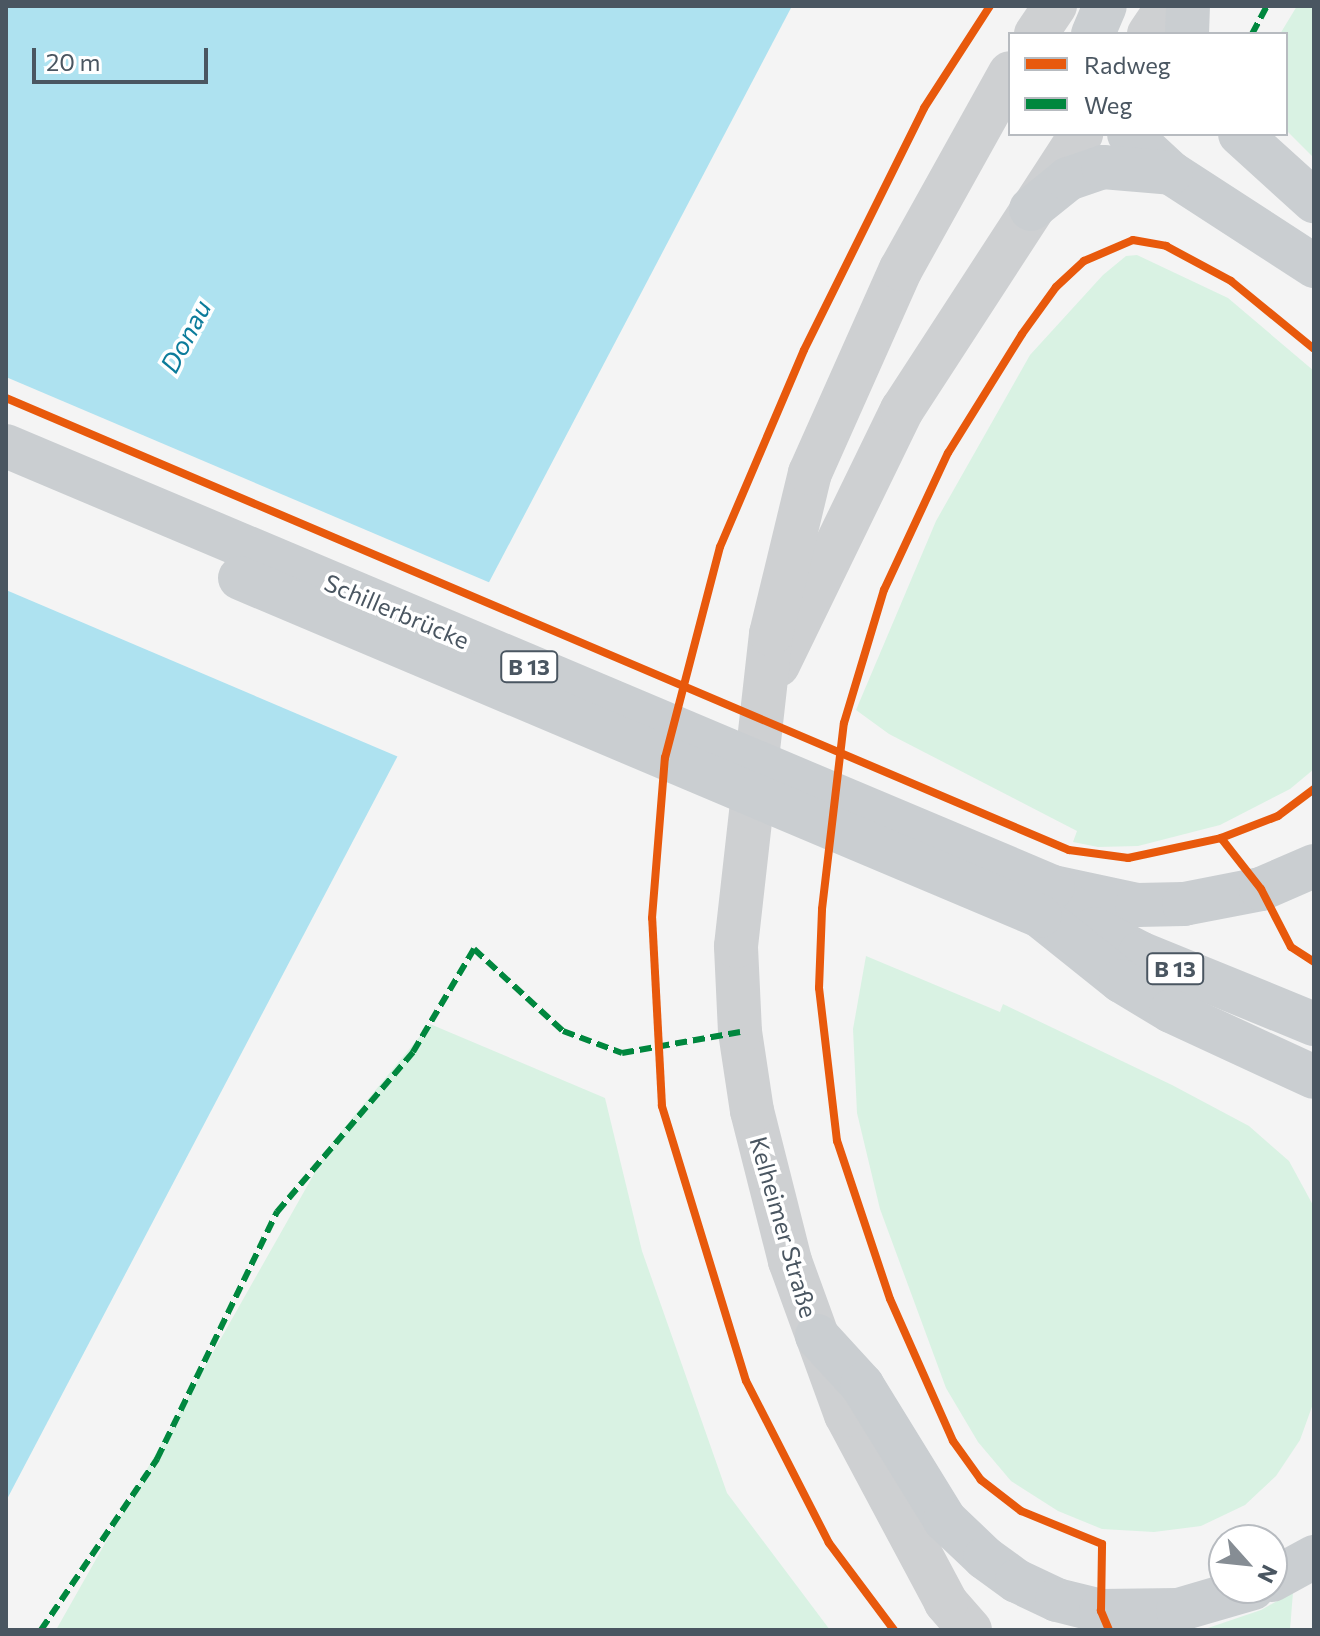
<!DOCTYPE html>
<meta charset="utf-8">
<style>
body{margin:0}
#map{position:relative;width:1320px;height:1636px;overflow:hidden;background:#f4f4f4;font-family:Commissioner,sans-serif}
div>[style]{position:absolute}
.green>*{inset:0;background:#d9f2e3}
.water>*{inset:0;background:#aee2f0}
.pier>*{inset:0;background:#f4f4f4}
.tertiary>*{height:44px;margin:-22px;padding:0 22px;transform-origin:22px;border-radius:22px;background:#ced0d2}
.primary>*{height:44px;margin:-22px;padding:0 22px;transform-origin:22px;border-radius:22px;background:#caced1}
.primary-bridge>*{height:44px;margin:-22px;padding:0 22px;transform-origin:22px;border-radius:22px;background:#caced1}
.quiet>*{height:6px;margin-top:-3px;transform-origin:0;background:repeating-linear-gradient(90deg,#00873e 0 12px,transparent 0 18px)}
.cycleway>*{height:8px;margin:-4px;padding:0 4px;transform-origin:4px;border-radius:4px;background:#e8590c}
span{translate:-50% -50%;white-space:nowrap;text-align:center;line-height:1.15;-webkit-text-stroke:7px #fff;paint-order:stroke}
.shield-label span{padding:2px 6px;background:#fff;border:2px solid;border-radius:6px;-webkit-text-stroke-width:0}
.shield-label{font-size:22px;color:#4a5661;font-weight:700}
.street-label{font-size:24px;color:#4a5661}
.water-label{font-size:26px;color:#0c7c9b;font-style:italic}
.frame{position:absolute;inset:0;border:8px solid #4a5661;pointer-events:none}
.legend{position:absolute;left:1008px;top:32px;width:280px;height:104px;box-sizing:border-box;background:#fff;border:2px solid #b7bbc0;margin:0;padding:10px 14px;list-style:none;font-size:24px;color:#4a5661}
.legend li{display:flex;align-items:center;gap:16px;height:40px}
.legend b{width:40px;border:2px solid #b7bbc0}
.north{position:absolute;left:1208px;top:1524px;width:80px;height:80px;box-sizing:border-box;background:#fff;border:2px solid #b7bbc0;border-radius:50%;rotate:117deg;font-size:22px;font-weight:700;line-height:32px;text-align:center;color:#4a5661}
.north::after{content:'';display:block;margin:auto;width:28px;height:36px;background:#868d94;clip-path:polygon(50% 0,100% 100%,50% 72%,0 100%)}
.scale{position:absolute;left:32px;top:48px;width:176px;height:36px;box-sizing:border-box;border:4px solid #4a5661;border-top:0;padding-left:10px;font-size:24px;line-height:28px;white-space:nowrap;color:#4a5661;-webkit-text-stroke:6px #fff;paint-order:stroke}
</style>
<div id="map">
<div class="green">
<i style="clip-path:polygon(1297px 6px,1314px 6px,1314px 158px,1286px 130px,1286px 34px,1280px 34px)"></i>
<i style="clip-path:polygon(1137px 255px,1228px 298px,1314px 371px,1314px 769px,1290px 789px,1220px 825px,1138px 846px,1098px 847px,1073px 842px,1077px 831px,889px 734px,856px 710px,936px 521px,1030px 355px,1103px 275px,1126px 256px)"></i>
<i style="clip-path:polygon(866px 956px,1000px 1012px,1003px 1004px,1172px 1085px,1249px 1126px,1289px 1161px,1314px 1207px,1314px 1401px,1300px 1440px,1276px 1476px,1245px 1505px,1201px 1526px,1154px 1532px,1102px 1529px,1058px 1511px,1011px 1481px,978px 1442px,946px 1388px,880px 1209px,857px 1113px,853px 1029px)"></i>
<i style="clip-path:polygon(430px 1024px,605px 1098px,642px 1251px,727px 1493px,830px 1630px,56px 1630px,331px 1144px)"></i>
<i style="clip-path:polygon(1293px 1592px,1290px 1630px,1202px 1630px,1261px 1610px)"></i>
</div>
<div class="water">
<i style="clip-path:polygon(6px 6px,792px 6px,6px 1501px)"></i>
</div>
<div class="pier">
<i style="clip-path:polygon(6px 377px,493px 584px,401px 758px,6px 590px)"></i>
</div>
<div class="tertiary">
<i style="left:1036px;top:34px;width:34px;rotate:-56deg"></i>
<i style="left:1149px;top:34px;width:34px;rotate:-56deg"></i>
<i style="left:778px;top:665px;width:284px;rotate:-64.1deg"></i>
<i style="left:902px;top:410px;width:329px;rotate:-57deg"></i>
<i style="left:970px;top:1630px;width:37px;rotate:-131deg"></i>
<i style="left:946px;top:1602px;width:212px;rotate:-118.1deg"></i>
<i style="left:846px;top:1415px;width:164px;rotate:-110deg"></i>
<i style="left:790px;top:1261px;width:155px;rotate:-104.2deg"></i>
<i style="left:752px;top:1111px;width:80px;rotate:-98.6deg"></i>
<i style="left:740px;top:1032px;width:86px;rotate:-92.7deg"></i>
<i style="left:736px;top:946px;width:314px;rotate:-83.6deg"></i>
<i style="left:771px;top:634px;width:166px;rotate:-76.4deg"></i>
<i style="left:810px;top:473px;width:223px;rotate:-66deg"></i>
<i style="left:901px;top:269px;width:224px;rotate:-60.9deg"></i>
</div>
<div class="primary">
<i style="left:1093px;top:34px;width:30px;rotate:-67deg"></i>
<i style="left:1187px;top:34px;width:28px;rotate:-88deg"></i>
<i style="left:1129px;top:134px;width:57px;rotate:42.9deg"></i>
<i style="left:1171px;top:173px;width:171px;rotate:33deg"></i>
<i style="left:1240px;top:134px;width:100px;rotate:42.2deg"></i>
<i style="left:1031px;top:209px;width:48px;rotate:-39deg"></i>
<i style="left:1068px;top:179px;width:37px;rotate:-19deg"></i>
<i style="left:1103px;top:167px;width:68px;rotate:5deg"></i>
<i style="left:1053px;top:887px;width:86px;rotate:12.1deg"></i>
<i style="left:1137px;top:905px;width:47px;rotate:-1.2deg"></i>
<i style="left:1184px;top:904px;width:78px;rotate:-11deg"></i>
<i style="left:1261px;top:889px;width:58px;rotate:-23.5deg"></i>
<i style="left:1073px;top:908px;width:30px;rotate:45deg"></i>
<i style="left:1094px;top:929px;width:52px;rotate:27.6deg"></i>
<i style="left:1140px;top:953px;width:188px;rotate:22.2deg"></i>
<i style="left:1040px;top:916px;width:104px;rotate:38.7deg"></i>
<i style="left:1121px;top:981px;width:58px;rotate:31deg"></i>
<i style="left:1171px;top:1011px;width:157px;rotate:24.8deg"></i>
<i style="left:817px;top:1336px;width:67px;rotate:47.4deg"></i>
<i style="left:862px;top:1385px;width:158px;rotate:58.4deg"></i>
<i style="left:945px;top:1520px;width:55px;rotate:43.5deg"></i>
<i style="left:985px;top:1558px;width:39px;rotate:36deg"></i>
<i style="left:1017px;top:1581px;width:44px;rotate:25.4deg"></i>
<i style="left:1057px;top:1600px;width:45px;rotate:14deg"></i>
<i style="left:1101px;top:1611px;width:77px;rotate:-0.7deg"></i>
<i style="left:1178px;top:1610px;width:78px;rotate:-16.3deg"></i>
<i style="left:1272px;top:1580px;width:48px;rotate:-28.7deg"></i>
</div>
<div class="primary-bridge">
<i style="left:6px;top:446px;width:1136px;rotate:22.84deg"></i>
<i style="left:240px;top:578px;width:868px;rotate:22.9deg"></i>
</div>
<div class="quiet">
<i style="left:1252px;top:34px;width:32px;rotate:-62deg"></i>
<i style="left:41px;top:1630px;width:207px;rotate:-55.8deg"></i>
<i style="left:157px;top:1459px;width:275px;rotate:-64.1deg"></i>
<i style="left:277px;top:1212px;width:210px;rotate:-49.6deg"></i>
<i style="left:413px;top:1052px;width:120px;rotate:-59.4deg"></i>
<i style="left:474px;top:949px;width:121px;rotate:42.7deg"></i>
<i style="left:563px;top:1031px;width:63px;rotate:20.4deg"></i>
<i style="left:622px;top:1053px;width:120px;rotate:-10.1deg"></i>
</div>
<div class="cycleway">
<i style="left:6px;top:398px;width:1155px;rotate:23.04deg"></i>
<i style="left:1069px;top:850px;width:60px;rotate:7.7deg"></i>
<i style="left:1128px;top:858px;width:95px;rotate:-12.1deg"></i>
<i style="left:1221px;top:838px;width:65px;rotate:51.9deg"></i>
<i style="left:1261px;top:889px;width:65px;rotate:62.7deg"></i>
<i style="left:1291px;top:947px;width:27px;rotate:33deg"></i>
<i style="left:1221px;top:838px;width:61px;rotate:-21.1deg"></i>
<i style="left:1278px;top:816px;width:45px;rotate:-36.9deg"></i>
<i style="left:894px;top:1630px;width:109px;rotate:-126.8deg"></i>
<i style="left:829px;top:1543px;width:182px;rotate:-117.1deg"></i>
<i style="left:746px;top:1381px;width:288px;rotate:-107deg"></i>
<i style="left:662px;top:1106px;width:188px;rotate:-93deg"></i>
<i style="left:652px;top:918px;width:161px;rotate:-85.4deg"></i>
<i style="left:665px;top:758px;width:218px;rotate:-75.4deg"></i>
<i style="left:720px;top:547px;width:214px;rotate:-66.9deg"></i>
<i style="left:804px;top:350px;width:270px;rotate:-63.6deg"></i>
<i style="left:924px;top:108px;width:121px;rotate:-57.1deg"></i>
<i style="left:1109px;top:1630px;width:21px;rotate:-113deg"></i>
<i style="left:1101px;top:1611px;width:67px;rotate:-89.1deg"></i>
<i style="left:1102px;top:1544px;width:87px;rotate:-157.8deg"></i>
<i style="left:1021px;top:1511px;width:51px;rotate:-142.2deg"></i>
<i style="left:981px;top:1480px;width:48px;rotate:-125.7deg"></i>
<i style="left:953px;top:1441px;width:155px;rotate:-113.9deg"></i>
<i style="left:890px;top:1299px;width:167px;rotate:-108.5deg"></i>
<i style="left:837px;top:1141px;width:154px;rotate:-96.7deg"></i>
<i style="left:819px;top:988px;width:79px;rotate:-87.8deg"></i>
<i style="left:822px;top:909px;width:187px;rotate:-83.3deg"></i>
<i style="left:844px;top:723px;width:139px;rotate:-73.3deg"></i>
<i style="left:884px;top:590px;width:151px;rotate:-65deg"></i>
<i style="left:948px;top:453px;width:140px;rotate:-58.1deg"></i>
<i style="left:1022px;top:334px;width:58px;rotate:-54.1deg"></i>
<i style="left:1056px;top:287px;width:38px;rotate:-43deg"></i>
<i style="left:1084px;top:261px;width:53px;rotate:-23.2deg"></i>
<i style="left:1133px;top:240px;width:34px;rotate:10deg"></i>
<i style="left:1166px;top:246px;width:74px;rotate:28.3deg"></i>
<i style="left:1231px;top:281px;width:107px;rotate:39.3deg"></i>
</div>
<div class="shield-label">
<span style="left:529px;top:667px">B 13</span>
<span style="left:1175px;top:969px">B 13</span>
</div>
<div class="street-label">
<span style="left:397px;top:611px;rotate:23deg">Schillerbrücke</span>
<span style="left:784px;top:1227px;rotate:74deg">Kelheimer Straße</span>
</div>
<div class="water-label">
<span style="left:185px;top:336px;rotate:-62deg">Donau</span>
</div>
<div class="frame"></div>
<ul class="legend">
<li><b style="height:10px;background:#e8590c"></b>Radweg</li>
<li><b style="height:10px;background:#00873e"></b>Weg</li>
</ul>
<div class="north">N</div>
<div class="scale">20 m</div>
</div>
